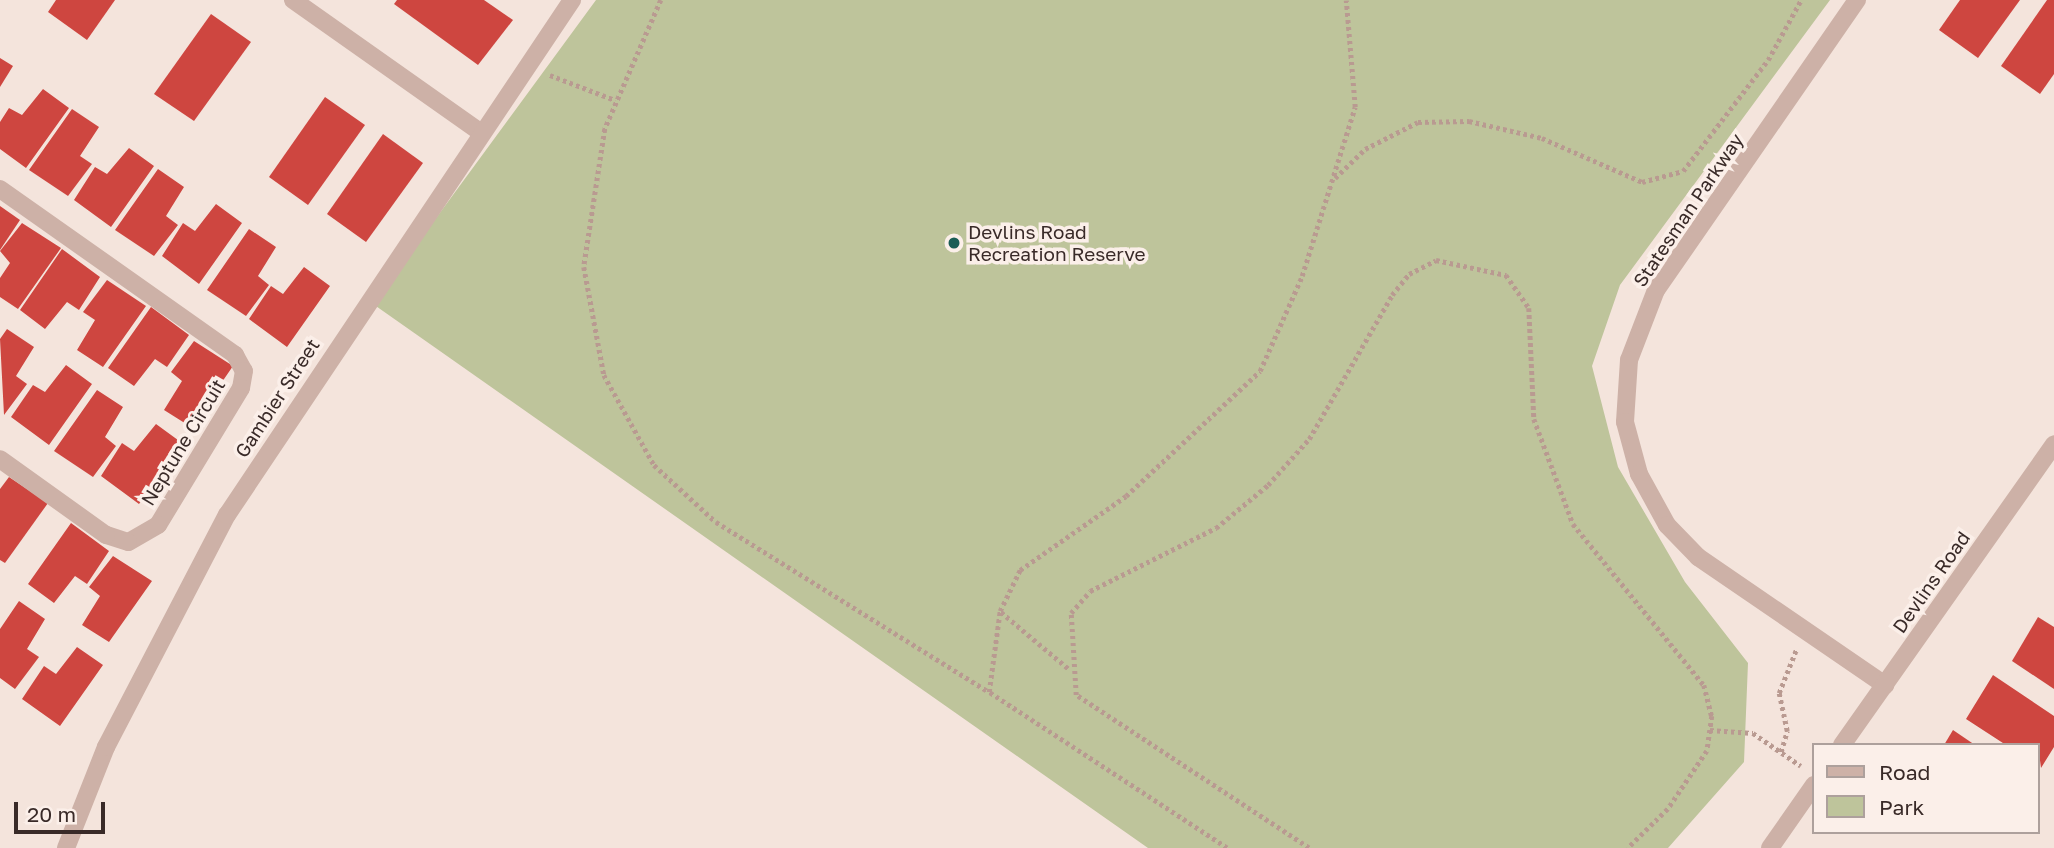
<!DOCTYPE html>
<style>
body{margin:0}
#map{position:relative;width:2054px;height:848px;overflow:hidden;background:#f4e4dc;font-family:"Golos Text",sans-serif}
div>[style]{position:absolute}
.green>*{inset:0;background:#bec49b}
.building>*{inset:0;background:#ce4640}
.path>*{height:4.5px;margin-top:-2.25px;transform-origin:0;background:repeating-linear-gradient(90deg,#b99a91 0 3.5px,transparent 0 7px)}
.minor>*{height:18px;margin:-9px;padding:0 9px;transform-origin:9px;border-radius:9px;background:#cdb1a7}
.dots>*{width:19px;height:19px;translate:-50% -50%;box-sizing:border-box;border:4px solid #fbefe9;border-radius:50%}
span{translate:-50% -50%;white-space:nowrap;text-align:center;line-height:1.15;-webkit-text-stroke:7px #fbefe9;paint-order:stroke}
.street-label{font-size:19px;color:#392a28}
.poi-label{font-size:19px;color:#392a28}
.left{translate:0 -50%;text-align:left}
.legend{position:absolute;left:1812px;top:743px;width:228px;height:91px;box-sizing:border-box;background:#fbefe9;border:2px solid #ada09c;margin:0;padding:9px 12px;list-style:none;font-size:21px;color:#392a28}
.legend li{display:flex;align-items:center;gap:14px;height:35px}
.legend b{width:35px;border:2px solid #ada09c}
.scale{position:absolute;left:14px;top:802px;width:91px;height:32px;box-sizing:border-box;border:4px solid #392a28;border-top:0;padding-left:9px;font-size:21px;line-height:24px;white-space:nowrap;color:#392a28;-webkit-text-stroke:5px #fbefe9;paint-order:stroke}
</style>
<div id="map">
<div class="green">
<i style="clip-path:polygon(596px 0,1830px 0,1620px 285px,1592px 366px,1618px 467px,1685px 582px,1748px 663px,1744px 762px,1668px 848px,1148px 848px,373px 304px)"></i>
</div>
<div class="building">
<i style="clip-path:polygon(56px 0,115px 0,87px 40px,48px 12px)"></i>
<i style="clip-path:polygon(397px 0,484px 0,513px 20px,478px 65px,394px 4px)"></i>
<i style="clip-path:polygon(1960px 0,2020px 0,1978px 58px,1939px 30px)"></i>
<i style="clip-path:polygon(2047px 0,2054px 0,2054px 74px,2040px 94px,2001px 66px)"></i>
<i style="clip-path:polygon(211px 14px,251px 42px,194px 121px,154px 94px)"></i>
<i style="clip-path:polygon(0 58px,13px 66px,0 87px)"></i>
<i style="clip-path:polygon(43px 89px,69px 108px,26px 168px,0 149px,0 122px,9px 108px,22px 115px)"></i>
<i style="clip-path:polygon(325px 97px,365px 125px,308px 205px,269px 177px)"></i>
<i style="clip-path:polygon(72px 109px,99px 127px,80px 156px,92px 164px,68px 196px,29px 170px)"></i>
<i style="clip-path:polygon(383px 134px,423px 163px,366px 242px,327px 214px)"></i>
<i style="clip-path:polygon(129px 148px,154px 166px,111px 227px,74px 200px,95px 167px,107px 174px)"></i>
<i style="clip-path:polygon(158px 169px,184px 187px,166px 216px,178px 225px,154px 256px,115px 230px)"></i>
<i style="clip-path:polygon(216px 204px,242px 223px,199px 284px,162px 256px,183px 223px,195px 231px)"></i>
<i style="clip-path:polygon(0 206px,20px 220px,0 250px)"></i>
<i style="clip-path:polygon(22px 223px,61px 248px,18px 309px,0 297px,0 278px,10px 263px,0 251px)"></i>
<i style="clip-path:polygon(249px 229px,276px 247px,258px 276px,269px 285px,246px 316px,207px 290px)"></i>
<i style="clip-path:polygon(62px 249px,100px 277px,79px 310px,67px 302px,45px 329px,20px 310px)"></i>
<i style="clip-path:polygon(304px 267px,330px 286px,287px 347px,249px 319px,271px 286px,283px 294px)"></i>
<i style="clip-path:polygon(107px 280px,146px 306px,103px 367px,77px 350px,95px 320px,83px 312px)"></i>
<i style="clip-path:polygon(151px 307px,189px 335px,167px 367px,155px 359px,134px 386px,108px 368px)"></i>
<i style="clip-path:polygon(7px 329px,34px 347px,16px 376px,27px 384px,4px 415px,0 339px)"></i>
<i style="clip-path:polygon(194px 341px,233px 366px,191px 427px,164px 410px,182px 381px,171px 372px)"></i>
<i style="clip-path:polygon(66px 365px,92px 384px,49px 445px,11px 417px,33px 385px,45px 392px)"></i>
<i style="clip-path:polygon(97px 390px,123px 407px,105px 437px,116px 446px,93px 477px,54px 451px)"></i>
<i style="clip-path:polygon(156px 424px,182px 443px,139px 504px,101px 476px,122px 443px,134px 451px)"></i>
<i style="clip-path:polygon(9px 477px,48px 503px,5px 563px,0 560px,0 489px)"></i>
<i style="clip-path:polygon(71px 523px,109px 551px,87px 584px,75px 576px,54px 603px,28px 584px)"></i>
<i style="clip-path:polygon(113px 556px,152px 581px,109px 642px,82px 625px,100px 596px,89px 587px)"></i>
<i style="clip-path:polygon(19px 601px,45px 619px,27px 649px,39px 657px,15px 689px,0 678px,0 629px)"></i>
<i style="clip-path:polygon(2038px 617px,2054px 627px,2054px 689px,2012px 661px)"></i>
<i style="clip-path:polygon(77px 647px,103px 665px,60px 726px,22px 699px,44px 666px,56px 674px)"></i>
<i style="clip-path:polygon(1993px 675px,2054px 716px,2054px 747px,2041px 768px,2038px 745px,2006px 745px,1966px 719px)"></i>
<i style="clip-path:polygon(1953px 730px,1975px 745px,1944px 745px)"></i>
</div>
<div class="path">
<i style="left:661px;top:0;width:141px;rotate:113.5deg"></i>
<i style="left:605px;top:129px;width:140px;rotate:98.7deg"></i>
<i style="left:584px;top:267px;width:110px;rotate:79.5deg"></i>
<i style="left:604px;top:375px;width:103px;rotate:60.9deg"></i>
<i style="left:654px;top:465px;width:84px;rotate:42.6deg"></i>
<i style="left:716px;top:522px;width:322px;rotate:31.9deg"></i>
<i style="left:550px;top:75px;width:70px;rotate:21deg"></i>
<i style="left:1335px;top:178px;width:42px;rotate:-44deg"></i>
<i style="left:1365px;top:149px;width:59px;rotate:-27deg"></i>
<i style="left:1418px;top:122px;width:51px;rotate:-1.1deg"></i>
<i style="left:1469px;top:121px;width:75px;rotate:13.1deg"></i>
<i style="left:1542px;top:138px;width:109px;rotate:23.7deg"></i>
<i style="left:1642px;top:182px;width:42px;rotate:-15deg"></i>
<i style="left:1683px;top:171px;width:140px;rotate:-52.6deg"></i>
<i style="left:1768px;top:60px;width:68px;rotate:-61.2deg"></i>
<i style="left:1001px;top:612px;width:89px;rotate:40deg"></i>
<i style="left:1710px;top:730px;width:43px;rotate:4deg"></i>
<i style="left:1753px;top:733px;width:58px;rotate:34.5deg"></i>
<i style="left:1781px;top:752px;width:22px;rotate:-74deg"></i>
<i style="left:1787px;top:731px;width:39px;rotate:-102deg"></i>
<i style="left:1779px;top:693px;width:46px;rotate:-68.4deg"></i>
<i style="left:1227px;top:848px;width:285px;rotate:-146.8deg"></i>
<i style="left:989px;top:692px;width:82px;rotate:-82.3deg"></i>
<i style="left:1000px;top:611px;width:46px;rotate:-64deg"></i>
<i style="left:1020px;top:570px;width:129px;rotate:-34.9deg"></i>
<i style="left:1126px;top:496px;width:183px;rotate:-43deg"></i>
<i style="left:1260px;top:371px;width:104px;rotate:-66.1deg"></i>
<i style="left:1302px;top:276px;width:177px;rotate:-72.6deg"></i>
<i style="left:1355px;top:107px;width:107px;rotate:-94.8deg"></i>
<i style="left:1309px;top:848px;width:279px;rotate:-146.7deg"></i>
<i style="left:1076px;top:695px;width:82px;rotate:-93.5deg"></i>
<i style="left:1071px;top:613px;width:29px;rotate:-49deg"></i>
<i style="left:1090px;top:591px;width:141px;rotate:-26.6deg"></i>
<i style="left:1216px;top:528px;width:67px;rotate:-39.6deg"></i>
<i style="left:1268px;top:485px;width:62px;rotate:-48.3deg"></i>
<i style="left:1309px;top:439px;width:166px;rotate:-60deg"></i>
<i style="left:1392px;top:295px;width:27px;rotate:-51deg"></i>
<i style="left:1409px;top:274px;width:30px;rotate:-27deg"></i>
<i style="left:1436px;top:260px;width:72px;rotate:12.1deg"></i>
<i style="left:1506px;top:275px;width:40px;rotate:55.1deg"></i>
<i style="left:1529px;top:308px;width:111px;rotate:87.4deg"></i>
<i style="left:1534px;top:419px;width:112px;rotate:69.6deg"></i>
<i style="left:1573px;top:524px;width:208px;rotate:50.9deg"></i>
<i style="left:1704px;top:685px;width:32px;rotate:76deg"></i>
<i style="left:1712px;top:716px;width:35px;rotate:98deg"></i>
<i style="left:1707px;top:751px;width:70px;rotate:123.9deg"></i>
<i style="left:1668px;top:809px;width:56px;rotate:135.7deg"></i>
</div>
<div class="minor">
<i style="left:293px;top:0;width:229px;rotate:35.2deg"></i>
<i style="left:1857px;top:0;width:353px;rotate:124.7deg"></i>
<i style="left:1656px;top:290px;width:75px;rotate:111.1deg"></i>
<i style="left:1629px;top:360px;width:62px;rotate:93.7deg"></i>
<i style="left:1625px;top:422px;width:54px;rotate:74.9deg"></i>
<i style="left:1639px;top:474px;width:58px;rotate:61.2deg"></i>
<i style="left:1667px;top:525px;width:45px;rotate:45.9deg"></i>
<i style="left:1698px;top:557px;width:227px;rotate:34.4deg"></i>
<i style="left:0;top:189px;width:288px;rotate:35.2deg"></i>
<i style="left:235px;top:355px;width:18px;rotate:61deg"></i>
<i style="left:244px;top:371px;width:17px;rotate:100deg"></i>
<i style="left:241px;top:388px;width:160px;rotate:121.2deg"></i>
<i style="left:158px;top:525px;width:34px;rotate:150deg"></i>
<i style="left:128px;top:542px;width:23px;rotate:-162deg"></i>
<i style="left:106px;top:535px;width:130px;rotate:-144.4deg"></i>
<i style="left:1842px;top:745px;width:368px;rotate:-54.8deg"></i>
<i style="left:66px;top:848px;width:109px;rotate:-68.4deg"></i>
<i style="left:106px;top:747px;width:262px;rotate:-62.5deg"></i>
<i style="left:227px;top:515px;width:620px;rotate:-56.18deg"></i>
<i style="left:1770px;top:848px;width:77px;rotate:-55.1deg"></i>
</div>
<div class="dots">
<i style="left:954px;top:243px;background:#1a5d55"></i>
</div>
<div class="street-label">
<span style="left:1688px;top:210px;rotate:-56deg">Statesman Parkway</span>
<span style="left:277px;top:398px;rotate:-57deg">Gambier Street</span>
<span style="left:183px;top:442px;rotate:-59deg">Neptune Circuit</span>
<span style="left:1931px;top:582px;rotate:-55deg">Devlins Road</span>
</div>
<div class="poi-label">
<span class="left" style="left:968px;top:243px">Devlins Road<br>Recreation Reserve</span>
</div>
<ul class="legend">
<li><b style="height:9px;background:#cdb1a7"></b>Road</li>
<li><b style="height:19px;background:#bec49b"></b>Park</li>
</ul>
<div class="scale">20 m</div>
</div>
